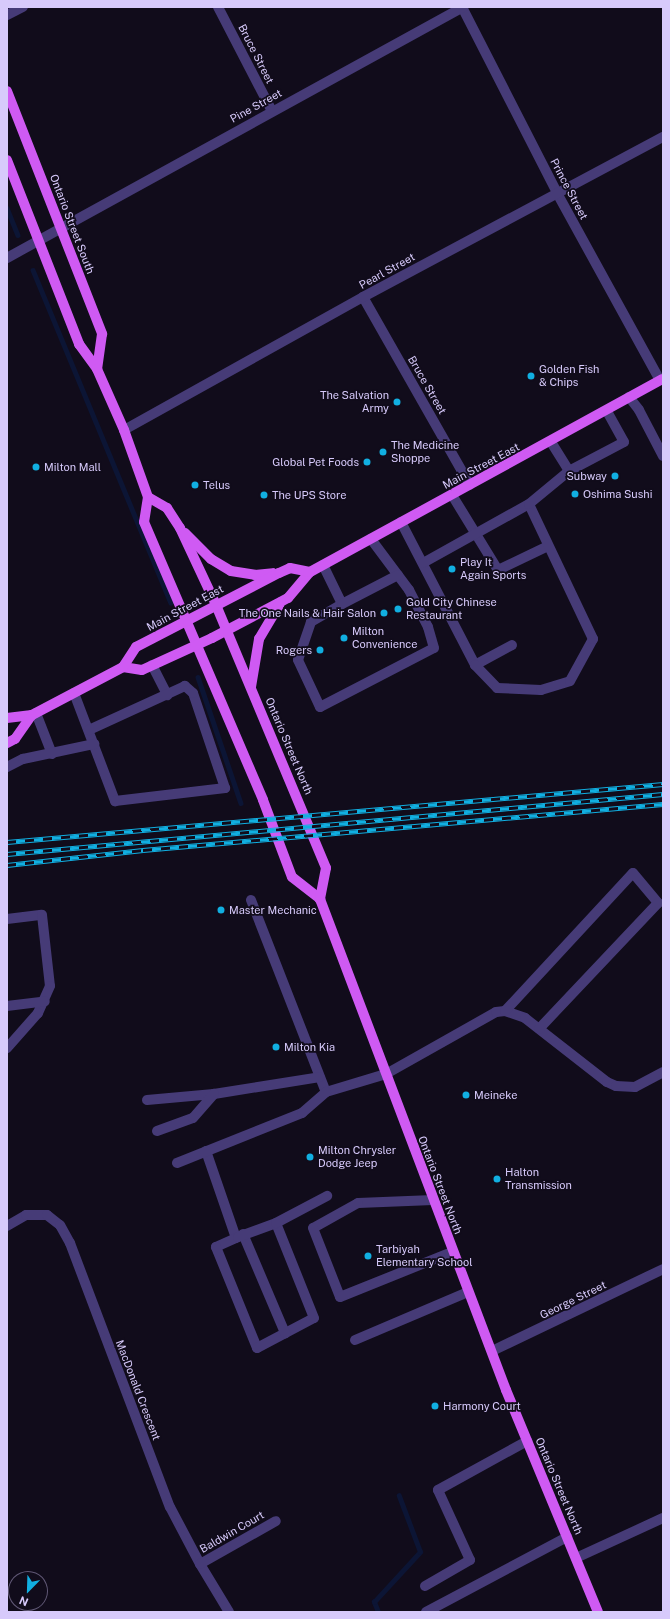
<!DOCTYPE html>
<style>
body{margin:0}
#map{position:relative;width:670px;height:1619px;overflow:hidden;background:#110c1b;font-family:"Public Sans",sans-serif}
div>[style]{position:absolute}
.stream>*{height:4.5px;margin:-2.25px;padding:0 2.25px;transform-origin:2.25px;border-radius:2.25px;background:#0c1535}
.minor>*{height:10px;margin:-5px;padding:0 5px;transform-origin:5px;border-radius:5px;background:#463b77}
.major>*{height:10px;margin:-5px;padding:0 5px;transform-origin:5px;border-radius:5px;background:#cf5af3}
.rail>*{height:4.5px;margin-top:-2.25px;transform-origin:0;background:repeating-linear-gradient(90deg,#110c1b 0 9px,#11afe1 0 18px);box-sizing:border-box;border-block:1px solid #11afe1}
.dots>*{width:11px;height:11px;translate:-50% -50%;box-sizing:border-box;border:2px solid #110c1b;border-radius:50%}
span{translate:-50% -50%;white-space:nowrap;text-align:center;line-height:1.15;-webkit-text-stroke:3.5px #110c1b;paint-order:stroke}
.street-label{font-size:11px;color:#d7cafb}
.poi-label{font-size:11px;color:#d7cafb}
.left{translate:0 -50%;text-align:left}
.right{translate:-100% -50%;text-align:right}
.frame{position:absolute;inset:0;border:8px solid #d7cafb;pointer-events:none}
.north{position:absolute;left:8px;top:1571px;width:40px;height:40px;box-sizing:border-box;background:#110c1b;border:1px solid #605875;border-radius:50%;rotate:203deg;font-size:11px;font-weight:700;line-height:16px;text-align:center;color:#d7cafb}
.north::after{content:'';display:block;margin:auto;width:14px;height:18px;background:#11afe1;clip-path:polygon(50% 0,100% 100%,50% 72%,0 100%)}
</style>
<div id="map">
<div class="stream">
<i style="left:7px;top:208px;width:29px;rotate:68deg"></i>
<i style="left:33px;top:270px;width:360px;rotate:67.5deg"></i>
<i style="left:198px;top:677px;width:133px;rotate:71.2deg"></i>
<i style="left:378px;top:1612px;width:11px;rotate:-112deg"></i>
<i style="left:374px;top:1602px;width:68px;rotate:-47.4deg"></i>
<i style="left:420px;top:1552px;width:60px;rotate:-110.6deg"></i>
</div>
<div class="minor">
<i style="left:218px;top:7px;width:117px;rotate:62.6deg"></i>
<i style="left:462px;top:7px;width:209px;rotate:62.9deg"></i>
<i style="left:557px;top:193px;width:213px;rotate:61.2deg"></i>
<i style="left:7px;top:15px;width:18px;rotate:-27deg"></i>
<i style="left:7px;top:258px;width:521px;rotate:-28.83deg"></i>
<i style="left:363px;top:297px;width:216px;rotate:60.4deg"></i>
<i style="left:629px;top:397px;width:16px;rotate:52deg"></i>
<i style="left:639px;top:410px;width:52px;rotate:62.4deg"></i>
<i style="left:124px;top:430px;width:274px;rotate:-29.1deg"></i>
<i style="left:363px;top:297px;width:340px;rotate:-28.1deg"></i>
<i style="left:551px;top:442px;width:34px;rotate:58deg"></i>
<i style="left:452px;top:495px;width:88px;rotate:58.5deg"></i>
<i style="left:498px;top:570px;width:55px;rotate:-25.6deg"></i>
<i style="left:401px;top:522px;width:161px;rotate:62.6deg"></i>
<i style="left:475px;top:665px;width:42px;rotate:-28.4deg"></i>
<i style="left:423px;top:563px;width:121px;rotate:-29.1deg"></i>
<i style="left:323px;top:565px;width:43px;rotate:64deg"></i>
<i style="left:342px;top:604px;width:36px;rotate:150deg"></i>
<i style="left:311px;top:622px;width:40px;rotate:108.9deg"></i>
<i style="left:298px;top:660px;width:52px;rotate:64.9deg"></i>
<i style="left:320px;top:707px;width:128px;rotate:-27.4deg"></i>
<i style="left:434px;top:648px;width:22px;rotate:-106deg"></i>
<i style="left:428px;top:627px;width:42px;rotate:-117.2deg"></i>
<i style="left:409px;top:590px;width:64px;rotate:-126.7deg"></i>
<i style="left:342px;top:604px;width:63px;rotate:-27.4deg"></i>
<i style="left:152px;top:665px;width:34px;rotate:63deg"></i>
<i style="left:475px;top:665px;width:32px;rotate:46deg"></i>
<i style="left:497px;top:688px;width:44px;rotate:2.6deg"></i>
<i style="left:541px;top:690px;width:30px;rotate:-17deg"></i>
<i style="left:570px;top:681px;width:48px;rotate:-61.3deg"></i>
<i style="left:593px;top:639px;width:149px;rotate:-115.4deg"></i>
<i style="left:529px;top:504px;width:52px;rotate:-39.5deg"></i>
<i style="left:569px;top:471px;width:62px;rotate:-27.8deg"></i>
<i style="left:624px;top:442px;width:35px;rotate:-119deg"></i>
<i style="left:74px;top:693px;width:116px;rotate:69.2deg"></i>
<i style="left:115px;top:801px;width:111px;rotate:-6.7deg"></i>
<i style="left:225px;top:788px;width:100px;rotate:-108.6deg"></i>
<i style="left:193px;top:693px;width:11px;rotate:-139deg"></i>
<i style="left:185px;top:686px;width:106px;rotate:155.4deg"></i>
<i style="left:36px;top:713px;width:44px;rotate:68.7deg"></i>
<i style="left:7px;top:767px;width:18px;rotate:-27deg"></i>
<i style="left:23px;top:759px;width:73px;rotate:-11.9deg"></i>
<i style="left:251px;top:900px;width:206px;rotate:68.7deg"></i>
<i style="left:326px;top:1092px;width:63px;rotate:-16.7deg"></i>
<i style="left:386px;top:1074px;width:126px;rotate:-29.4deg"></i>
<i style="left:496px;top:1012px;width:9px;rotate:-6deg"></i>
<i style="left:505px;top:1011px;width:21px;rotate:19deg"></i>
<i style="left:525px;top:1018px;width:104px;rotate:38deg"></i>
<i style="left:607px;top:1082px;width:10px;rotate:24deg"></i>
<i style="left:616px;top:1086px;width:19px;rotate:3deg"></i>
<i style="left:635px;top:1087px;width:32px;rotate:-28deg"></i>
<i style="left:7px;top:919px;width:35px;rotate:-7deg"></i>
<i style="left:42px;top:915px;width:71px;rotate:83.6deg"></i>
<i style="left:50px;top:986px;width:30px;rotate:114deg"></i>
<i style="left:38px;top:1013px;width:47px;rotate:131.5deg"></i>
<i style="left:7px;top:1006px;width:38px;rotate:-7deg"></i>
<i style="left:505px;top:1011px;width:188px;rotate:-47.2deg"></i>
<i style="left:633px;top:873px;width:39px;rotate:50deg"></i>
<i style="left:658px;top:903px;width:173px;rotate:133.4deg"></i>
<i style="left:147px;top:1100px;width:67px;rotate:-5.1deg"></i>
<i style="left:214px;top:1094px;width:107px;rotate:-9.1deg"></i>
<i style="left:157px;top:1131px;width:38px;rotate:-20deg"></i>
<i style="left:193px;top:1118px;width:32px;rotate:-49deg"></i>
<i style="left:206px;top:1151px;width:92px;rotate:71deg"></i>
<i style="left:236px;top:1238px;width:22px;rotate:156deg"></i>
<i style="left:216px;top:1247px;width:109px;rotate:67.9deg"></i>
<i style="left:257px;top:1348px;width:64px;rotate:-27.8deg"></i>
<i style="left:314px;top:1318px;width:102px;rotate:-111.8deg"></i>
<i style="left:177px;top:1163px;width:135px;rotate:-21.8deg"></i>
<i style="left:302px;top:1113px;width:32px;rotate:-41deg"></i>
<i style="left:433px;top:1200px;width:75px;rotate:177.7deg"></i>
<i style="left:358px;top:1203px;width:51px;rotate:150.9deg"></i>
<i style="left:313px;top:1228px;width:74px;rotate:68.6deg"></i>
<i style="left:340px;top:1297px;width:121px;rotate:-21.9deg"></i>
<i style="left:7px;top:1226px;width:22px;rotate:-30deg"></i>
<i style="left:26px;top:1215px;width:21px"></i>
<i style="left:47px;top:1215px;width:16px;rotate:38deg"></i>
<i style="left:60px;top:1225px;width:21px;rotate:61deg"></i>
<i style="left:70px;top:1243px;width:282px;rotate:69.3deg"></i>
<i style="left:170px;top:1507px;width:64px;rotate:62.2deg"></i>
<i style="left:200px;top:1564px;width:56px;rotate:58.9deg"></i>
<i style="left:243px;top:1234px;width:108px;rotate:67deg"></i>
<i style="left:238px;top:1237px;width:40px;rotate:-20.2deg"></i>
<i style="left:276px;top:1223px;width:58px;rotate:-27.9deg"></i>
<i style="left:355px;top:1340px;width:123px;rotate:-23deg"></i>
<i style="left:492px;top:1351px;width:190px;rotate:-25.6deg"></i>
<i style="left:576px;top:1558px;width:96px;rotate:-24.7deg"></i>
<i style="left:200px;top:1564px;width:87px;rotate:-29.5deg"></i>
<i style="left:425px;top:1586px;width:52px;rotate:-30deg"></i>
<i style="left:470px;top:1560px;width:77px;rotate:-114.6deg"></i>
<i style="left:438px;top:1490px;width:102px;rotate:-28.8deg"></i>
<i style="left:426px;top:1612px;width:160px;rotate:-28deg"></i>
</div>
<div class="major">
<i style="left:7px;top:91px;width:261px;rotate:68.6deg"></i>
<i style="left:102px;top:334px;width:35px;rotate:98deg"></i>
<i style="left:7px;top:160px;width:198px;rotate:68.6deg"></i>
<i style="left:79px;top:344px;width:31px;rotate:54deg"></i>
<i style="left:97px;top:369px;width:67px;rotate:66.1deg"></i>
<i style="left:124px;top:430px;width:71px;rotate:70.3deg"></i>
<i style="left:148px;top:497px;width:25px;rotate:99deg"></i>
<i style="left:144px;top:522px;width:302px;rotate:66.8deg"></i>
<i style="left:263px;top:800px;width:82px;rotate:69.4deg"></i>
<i style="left:292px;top:877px;width:36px;rotate:38deg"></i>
<i style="left:320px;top:899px;width:525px;rotate:69.25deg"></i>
<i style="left:506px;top:1390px;width:240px;rotate:67.5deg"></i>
<i style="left:148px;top:497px;width:22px;rotate:30deg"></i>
<i style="left:167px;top:508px;width:24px;rotate:57deg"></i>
<i style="left:180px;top:528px;width:85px;rotate:64.9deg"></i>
<i style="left:216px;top:605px;width:285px;rotate:67.3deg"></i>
<i style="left:326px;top:868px;width:32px;rotate:101deg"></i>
<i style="left:185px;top:533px;width:37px;rotate:45deg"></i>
<i style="left:211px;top:559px;width:23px;rotate:31deg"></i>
<i style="left:231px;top:571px;width:24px;rotate:9deg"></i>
<i style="left:255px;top:575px;width:18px;rotate:-6deg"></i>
<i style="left:123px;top:667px;width:19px;rotate:9deg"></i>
<i style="left:142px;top:670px;width:77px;rotate:-24.6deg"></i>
<i style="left:212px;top:638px;width:86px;rotate:-27.8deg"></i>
<i style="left:288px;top:598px;width:34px;rotate:-50deg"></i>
<i style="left:310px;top:572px;width:402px;rotate:-28.7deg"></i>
<i style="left:251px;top:687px;width:49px;rotate:-80.5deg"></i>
<i style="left:259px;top:639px;width:43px;rotate:-59.3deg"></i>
<i style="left:7px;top:718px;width:25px;rotate:-7deg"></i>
<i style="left:32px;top:715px;width:103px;rotate:-27.8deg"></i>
<i style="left:123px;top:667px;width:24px;rotate:-57deg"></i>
<i style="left:136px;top:647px;width:161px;rotate:-27.4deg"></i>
<i style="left:279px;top:573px;width:12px;rotate:-24deg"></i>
<i style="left:290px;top:568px;width:20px;rotate:11deg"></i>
<i style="left:7px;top:743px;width:9px;rotate:-27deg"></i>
<i style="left:15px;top:739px;width:29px;rotate:-55deg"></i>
</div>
<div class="rail">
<i style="left:7px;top:842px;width:659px;rotate:-5.05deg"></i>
<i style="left:7px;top:854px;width:659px;rotate:-5.23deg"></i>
<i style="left:7px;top:865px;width:137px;rotate:-6.3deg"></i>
<i style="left:143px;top:850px;width:522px;rotate:-5.06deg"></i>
</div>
<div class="dots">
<i style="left:531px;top:376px;background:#11afe1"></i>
<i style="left:397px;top:402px;background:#11afe1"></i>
<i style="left:383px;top:452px;background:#11afe1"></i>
<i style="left:367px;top:462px;background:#11afe1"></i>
<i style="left:36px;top:467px;background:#11afe1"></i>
<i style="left:615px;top:476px;background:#11afe1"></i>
<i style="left:195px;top:485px;background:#11afe1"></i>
<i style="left:575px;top:494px;background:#11afe1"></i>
<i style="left:264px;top:495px;background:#11afe1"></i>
<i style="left:452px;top:569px;background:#11afe1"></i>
<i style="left:398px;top:609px;background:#11afe1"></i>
<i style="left:384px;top:613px;background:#11afe1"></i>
<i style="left:344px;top:638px;background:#11afe1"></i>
<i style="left:320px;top:650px;background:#11afe1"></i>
<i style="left:221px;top:910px;background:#11afe1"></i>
<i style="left:276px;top:1047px;background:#11afe1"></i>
<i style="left:466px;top:1095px;background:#11afe1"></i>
<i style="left:310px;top:1157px;background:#11afe1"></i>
<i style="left:497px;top:1179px;background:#11afe1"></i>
<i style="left:368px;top:1256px;background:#11afe1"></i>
<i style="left:435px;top:1406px;background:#11afe1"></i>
</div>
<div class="street-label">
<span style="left:256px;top:54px;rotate:63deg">Bruce Street</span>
<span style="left:256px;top:106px;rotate:-29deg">Pine Street</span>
<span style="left:569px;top:189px;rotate:62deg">Prince Street</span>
<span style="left:72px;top:224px;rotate:69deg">Ontario Street South</span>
<span style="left:387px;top:271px;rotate:-29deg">Pearl Street</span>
<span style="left:427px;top:385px;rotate:60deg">Bruce Street</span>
<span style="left:481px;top:466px;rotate:-28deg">Main Street East</span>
<span style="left:185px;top:608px;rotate:-28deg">Main Street East</span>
<span style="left:289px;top:746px;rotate:67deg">Ontario Street North</span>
<span style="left:440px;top:1185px;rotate:69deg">Ontario Street North</span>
<span style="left:573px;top:1300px;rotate:-26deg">George Street</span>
<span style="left:138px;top:1390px;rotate:69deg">MacDonald Crescent</span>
<span style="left:559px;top:1486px;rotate:67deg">Ontario Street North</span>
<span style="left:232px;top:1532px;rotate:-30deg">Baldwin Court</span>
</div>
<div class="poi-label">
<span class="left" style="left:539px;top:376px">Golden Fish<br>&amp; Chips</span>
<span class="right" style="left:389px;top:402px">The Salvation<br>Army</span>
<span class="left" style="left:391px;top:452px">The Medicine<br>Shoppe</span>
<span class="right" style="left:359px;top:462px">Global Pet Foods</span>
<span class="left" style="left:44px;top:467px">Milton Mall</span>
<span class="right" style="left:607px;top:476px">Subway</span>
<span class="left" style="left:203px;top:485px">Telus</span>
<span class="left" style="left:583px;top:494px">Oshima Sushi</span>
<span class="left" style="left:272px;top:495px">The UPS Store</span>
<span class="left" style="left:460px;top:569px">Play It<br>Again Sports</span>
<span class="left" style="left:406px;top:609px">Gold City Chinese<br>Restaurant</span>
<span class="right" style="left:376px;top:613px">The One Nails &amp; Hair Salon</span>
<span class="left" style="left:352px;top:638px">Milton<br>Convenience</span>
<span class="right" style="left:312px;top:650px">Rogers</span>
<span class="left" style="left:229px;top:910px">Master Mechanic</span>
<span class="left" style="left:284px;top:1047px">Milton Kia</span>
<span class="left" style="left:474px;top:1095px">Meineke</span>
<span class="left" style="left:318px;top:1157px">Milton Chrysler<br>Dodge Jeep</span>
<span class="left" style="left:505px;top:1179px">Halton<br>Transmission</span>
<span class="left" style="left:376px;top:1256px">Tarbiyah<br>Elementary School</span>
<span class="left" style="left:443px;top:1406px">Harmony Court</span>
</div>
<div class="frame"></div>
<div class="north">N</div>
</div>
